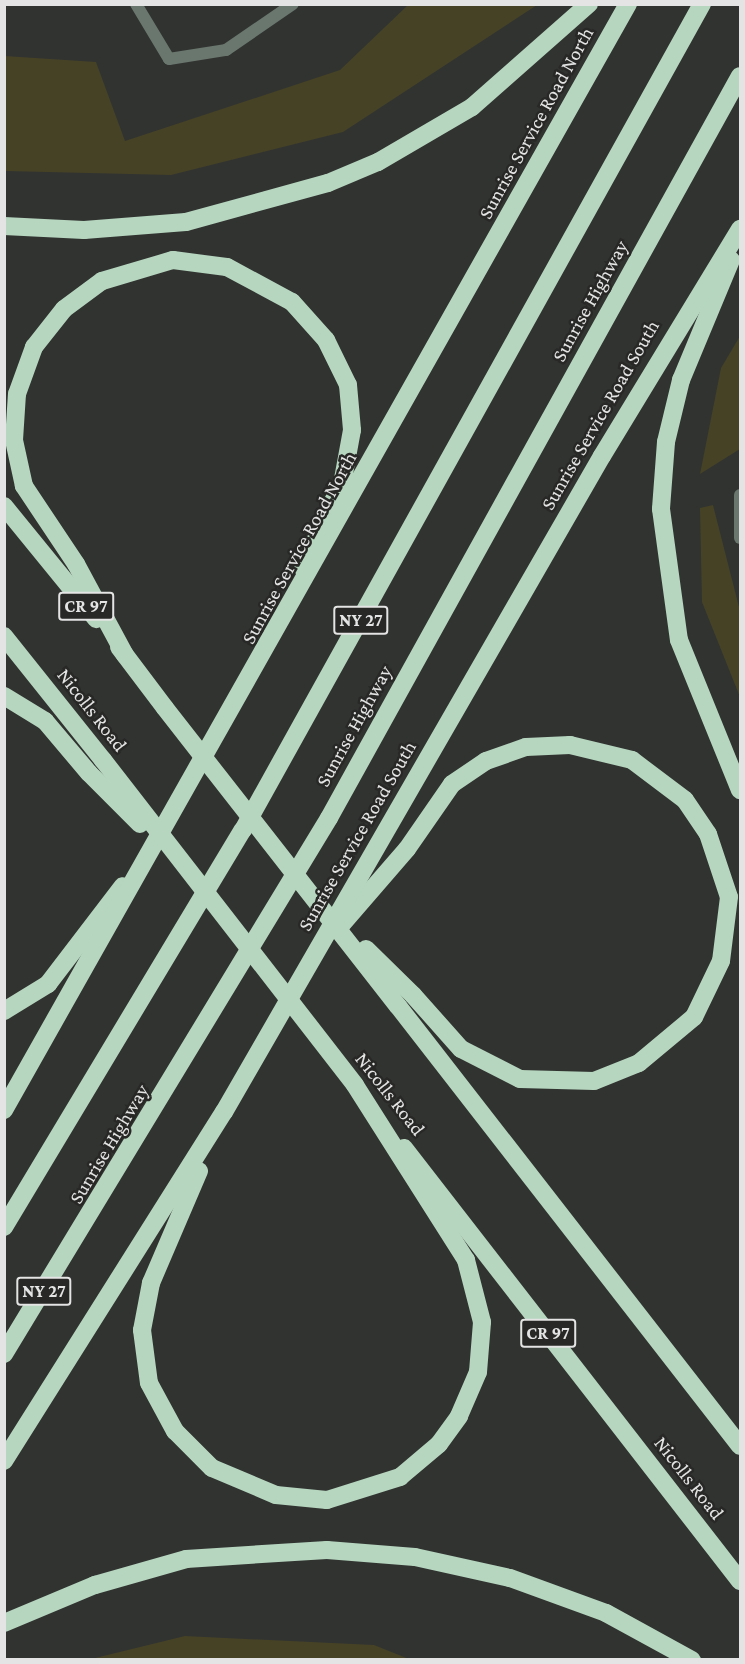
<!DOCTYPE html>
<style>
body{margin:0}
#map{position:relative;width:745px;height:1664px;overflow:hidden;background:#313331;font-family:"Crimson Pro",serif}
div>[style]{position:absolute}
.green>*{inset:0;background:#464226}
.street>*{height:12px;margin:-6px;padding:0 6px;transform-origin:6px;border-radius:6px;background:#6a776e}
.highway>*{height:18px;margin:-9px;padding:0 9px;transform-origin:9px;border-radius:9px;background:#b6d6bf}
.highway-bridge>*{height:18px;margin:-9px;padding:0 9px;transform-origin:9px;border-radius:9px;background:#b6d6bf}
span{translate:-50% -50%;white-space:nowrap;text-align:center;line-height:1.15;-webkit-text-stroke:5px #282927;paint-order:stroke}
.shield-label span{padding:2px 4px;background:#282927;border:2px solid;border-radius:4px;-webkit-text-stroke-width:0}
.shield-label{font-size:18px;color:#e3e4e3;font-weight:700}
.street-label{font-size:20px;color:#e3e4e3}
.frame{position:absolute;inset:0;border:6px solid #e3e4e3;pointer-events:none}
</style>
<div id="map">
<div class="green">
<i style="clip-path:polygon(408px 5px,537px 5px,343px 132px,171px 175px,5px 171px,5px 56px,96px 62px,125px 141px,340px 70px)"></i>
<i style="clip-path:polygon(740px 336px,740px 449px,700px 474px,721px 368px)"></i>
<i style="clip-path:polygon(713px 505px,740px 611px,740px 697px,702px 602px,700px 508px)"></i>
<i style="clip-path:polygon(185px 1636px,374px 1645px,409px 1659px,91px 1659px)"></i>
</div>
<div class="street">
<i style="left:136px;top:4px;width:64px;rotate:59deg"></i>
<i style="left:169px;top:59px;width:58px;rotate:-9deg"></i>
<i style="left:226px;top:50px;width:81px;rotate:-34.5deg"></i>
<i style="left:740px;top:495px;width:43px;rotate:90deg"></i>
</div>
<div class="highway">
<i style="left:4px;top:226px;width:80px;rotate:2.9deg"></i>
<i style="left:84px;top:230px;width:102px;rotate:-4.5deg"></i>
<i style="left:186px;top:222px;width:147px;rotate:-15.4deg"></i>
<i style="left:328px;top:183px;width:54px;rotate:-22.8deg"></i>
<i style="left:378px;top:162px;width:109px;rotate:-30.3deg"></i>
<i style="left:472px;top:107px;width:156px;rotate:-41.4deg"></i>
<i style="left:731px;top:260px;width:130px;rotate:112.6deg"></i>
<i style="left:681px;top:380px;width:64px;rotate:103.6deg"></i>
<i style="left:666px;top:442px;width:67px;rotate:94.3deg"></i>
<i style="left:661px;top:509px;width:132px;rotate:82.2deg"></i>
<i style="left:679px;top:640px;width:162px;rotate:67.9deg"></i>
<i style="left:4px;top:506px;width:146px;rotate:50.8deg"></i>
<i style="left:4px;top:636px;width:159px;rotate:51.4deg"></i>
<i style="left:119px;top:647px;width:76px;rotate:53deg"></i>
<i style="left:125px;top:655px;width:103px;rotate:-118.3deg"></i>
<i style="left:76px;top:564px;width:94px;rotate:-123.7deg"></i>
<i style="left:24px;top:486px;width:47px;rotate:-102.3deg"></i>
<i style="left:14px;top:440px;width:46px;rotate:-86.3deg"></i>
<i style="left:17px;top:394px;width:50px;rotate:-70.1deg"></i>
<i style="left:34px;top:347px;width:48px;rotate:-51.7deg"></i>
<i style="left:64px;top:309px;width:47px;rotate:-36.4deg"></i>
<i style="left:102px;top:281px;width:74px;rotate:-16.5deg"></i>
<i style="left:173px;top:260px;width:54px;rotate:7.4deg"></i>
<i style="left:227px;top:267px;width:74px;rotate:28.3deg"></i>
<i style="left:292px;top:302px;width:51px;rotate:48.2deg"></i>
<i style="left:326px;top:340px;width:50px;rotate:63.9deg"></i>
<i style="left:348px;top:385px;width:45px;rotate:84.9deg"></i>
<i style="left:352px;top:430px;width:50px;rotate:100.4deg"></i>
<i style="left:343px;top:479px;width:98px;rotate:114.2deg"></i>
<i style="left:4px;top:696px;width:48px;rotate:31.4deg"></i>
<i style="left:45px;top:721px;width:68px;rotate:49.8deg"></i>
<i style="left:342px;top:924px;width:99px;rotate:-49.1deg"></i>
<i style="left:407px;top:849px;width:79px;rotate:-55.3deg"></i>
<i style="left:452px;top:784px;width:41px;rotate:-34.1deg"></i>
<i style="left:486px;top:761px;width:42px;rotate:-19.3deg"></i>
<i style="left:526px;top:747px;width:44px;rotate:-2.6deg"></i>
<i style="left:570px;top:745px;width:64px;rotate:13.6deg"></i>
<i style="left:632px;top:760px;width:66px;rotate:37deg"></i>
<i style="left:685px;top:800px;width:41px;rotate:55.9deg"></i>
<i style="left:708px;top:834px;width:66px;rotate:71.6deg"></i>
<i style="left:729px;top:897px;width:64px;rotate:97.1deg"></i>
<i style="left:721px;top:961px;width:62px;rotate:115.7deg"></i>
<i style="left:694px;top:1017px;width:72px;rotate:140.1deg"></i>
<i style="left:639px;top:1063px;width:48px;rotate:158.2deg"></i>
<i style="left:594px;top:1081px;width:74px;rotate:-178.5deg"></i>
<i style="left:520px;top:1079px;width:66px;rotate:-153deg"></i>
<i style="left:461px;top:1049px;width:72px;rotate:-131.6deg"></i>
<i style="left:398px;top:1006px;width:557px;rotate:52.14deg"></i>
<i style="left:4px;top:1011px;width:52px;rotate:-31.5deg"></i>
<i style="left:48px;top:984px;width:123px;rotate:-52.6deg"></i>
<i style="left:4px;top:1110px;width:1270px;rotate:-60.57deg"></i>
<i style="left:404px;top:1148px;width:548px;rotate:52.19deg"></i>
<i style="left:199px;top:1171px;width:122px;rotate:113.2deg"></i>
<i style="left:151px;top:1283px;width:48px;rotate:100.8deg"></i>
<i style="left:142px;top:1330px;width:53px;rotate:82.5deg"></i>
<i style="left:149px;top:1383px;width:55px;rotate:61.6deg"></i>
<i style="left:175px;top:1431px;width:52px;rotate:45deg"></i>
<i style="left:212px;top:1468px;width:69px;rotate:22.9deg"></i>
<i style="left:276px;top:1495px;width:51px;rotate:5.6deg"></i>
<i style="left:327px;top:1500px;width:77px;rotate:-17.5deg"></i>
<i style="left:400px;top:1477px;width:51px;rotate:-40.2deg"></i>
<i style="left:439px;top:1444px;width:34px;rotate:-54deg"></i>
<i style="left:459px;top:1416px;width:48px;rotate:-66.6deg"></i>
<i style="left:478px;top:1372px;width:50px;rotate:-85.4deg"></i>
<i style="left:482px;top:1322px;width:64px;rotate:-104.5deg"></i>
<i style="left:466px;top:1260px;width:207px;rotate:-122.4deg"></i>
<i style="left:4px;top:1227px;width:463px;rotate:-59deg"></i>
<i style="left:243px;top:830px;width:945px;rotate:-60.94deg"></i>
<i style="left:4px;top:1354px;width:627px;rotate:-58.77deg"></i>
<i style="left:329px;top:818px;width:848px;rotate:-61.02deg"></i>
<i style="left:4px;top:1461px;width:413px;rotate:-57.8deg"></i>
<i style="left:224px;top:1112px;width:757px;rotate:-60.05deg"></i>
<i style="left:602px;top:456px;width:266px;rotate:-58.7deg"></i>
<i style="left:4px;top:1623px;width:99px;rotate:-22.7deg"></i>
<i style="left:95px;top:1585px;width:95px;rotate:-15.9deg"></i>
<i style="left:186px;top:1559px;width:141px;rotate:-3.7deg"></i>
<i style="left:327px;top:1550px;width:88px;rotate:4.5deg"></i>
<i style="left:415px;top:1557px;width:97px;rotate:12.5deg"></i>
<i style="left:510px;top:1578px;width:102px;rotate:20deg"></i>
<i style="left:606px;top:1613px;width:98px;rotate:28.7deg"></i>
</div>
<div class="highway-bridge">
<i style="left:165px;top:708px;width:378px;rotate:52deg"></i>
<i style="left:103px;top:760px;width:411px;rotate:52.2deg"></i>
<i style="left:89px;top:773px;width:72px;rotate:45deg"></i>
<i style="left:366px;top:949px;width:66px;rotate:44.4deg"></i>
</div>
<div class="shield-label">
<span style="left:86px;top:606px">CR 97</span>
<span style="left:361px;top:620px">NY 27</span>
<span style="left:44px;top:1291px">NY 27</span>
<span style="left:548px;top:1333px">CR 97</span>
</div>
<div class="street-label">
<span style="left:536px;top:123px;rotate:-61deg">Sunrise Service Road North</span>
<span style="left:590px;top:301px;rotate:-61deg">Sunrise Highway</span>
<span style="left:600px;top:415px;rotate:-60deg">Sunrise Service Road South</span>
<span style="left:299px;top:548px;rotate:-61deg">Sunrise Service Road North</span>
<span style="left:92px;top:710px;rotate:52deg">Nicolls Road</span>
<span style="left:354px;top:726px;rotate:-61deg">Sunrise Highway</span>
<span style="left:357px;top:836px;rotate:-60deg">Sunrise Service Road South</span>
<span style="left:390px;top:1094px;rotate:52deg">Nicolls Road</span>
<span style="left:109px;top:1144px;rotate:-59deg">Sunrise Highway</span>
<span style="left:689px;top:1478px;rotate:52deg">Nicolls Road</span>
</div>
<div class="frame"></div>
</div>
